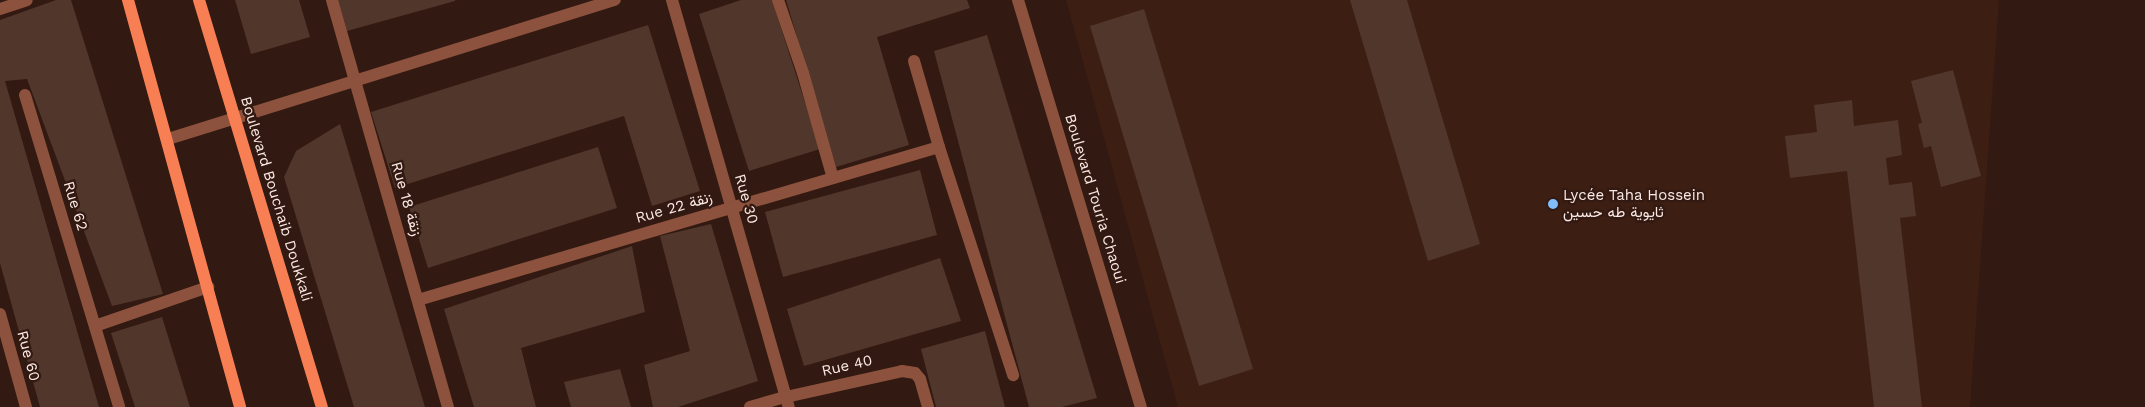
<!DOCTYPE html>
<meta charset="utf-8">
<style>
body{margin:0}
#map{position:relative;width:2145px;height:407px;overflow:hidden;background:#321911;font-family:"Work Sans",Vazirmatn,sans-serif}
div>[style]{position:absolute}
.built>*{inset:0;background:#3d1e13}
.building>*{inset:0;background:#51362b}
.street>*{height:12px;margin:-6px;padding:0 6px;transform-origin:6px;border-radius:6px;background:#8c523d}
.primary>*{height:12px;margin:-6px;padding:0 6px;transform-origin:6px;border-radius:6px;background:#f87f53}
.dots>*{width:14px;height:14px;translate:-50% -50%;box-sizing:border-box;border:2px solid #321911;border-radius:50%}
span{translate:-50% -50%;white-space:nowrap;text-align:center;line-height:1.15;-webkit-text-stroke:4.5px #321911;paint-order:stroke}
.poi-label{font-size:15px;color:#fbe9e3}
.left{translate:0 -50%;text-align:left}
.street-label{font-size:15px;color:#fbe9e3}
</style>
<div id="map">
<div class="built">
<i style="clip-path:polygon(1066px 0,1999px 0,1970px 407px,1178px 407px)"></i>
</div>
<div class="building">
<i style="clip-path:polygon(56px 0,71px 0,163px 294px,112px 306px,27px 79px,5px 81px,99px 407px,40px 407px,0 263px,0 20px)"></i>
<i style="clip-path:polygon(235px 0,299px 0,310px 37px,251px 54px)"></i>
<i style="clip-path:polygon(338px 0,455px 0,455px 1px,347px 31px)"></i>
<i style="clip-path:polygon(741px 0,772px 0,820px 149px,749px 171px,699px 14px)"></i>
<i style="clip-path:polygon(786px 0,967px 0,970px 8px,877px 37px,909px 145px,836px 167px)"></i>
<i style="clip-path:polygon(1350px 0,1407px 0,1480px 244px,1428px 261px)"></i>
<i style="clip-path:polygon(1144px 9px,1253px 369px,1199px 386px,1090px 26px)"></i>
<i style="clip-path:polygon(648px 25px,700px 191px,652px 206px,624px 116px,395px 188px,371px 112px)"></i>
<i style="clip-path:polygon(987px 35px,1097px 398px,1062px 407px,1029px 407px,934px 51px)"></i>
<i style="clip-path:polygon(1953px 70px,1981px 176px,1941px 187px,1931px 146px,1924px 148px,1918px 124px,1922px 123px,1911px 81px)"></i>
<i style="clip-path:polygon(1852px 100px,1854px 126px,1898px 120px,1902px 155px,1886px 158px,1889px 185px,1912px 182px,1916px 216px,1900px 218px,1922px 407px,1874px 407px,1847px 171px,1790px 178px,1785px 136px,1817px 132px,1814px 105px)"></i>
<i style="clip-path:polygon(340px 124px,425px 407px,354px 407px,284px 177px,296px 151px)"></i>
<i style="clip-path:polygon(598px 147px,617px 208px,428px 268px,409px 207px)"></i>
<i style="clip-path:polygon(920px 170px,937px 235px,783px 277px,765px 212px)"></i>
<i style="clip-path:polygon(711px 224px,758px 381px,678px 407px,653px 407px,644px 365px,690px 351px,660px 236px)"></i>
<i style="clip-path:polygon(632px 246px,645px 312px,521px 348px,536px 407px,474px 407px,444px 309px)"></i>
<i style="clip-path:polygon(940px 258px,961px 321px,804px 366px,787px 309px)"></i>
<i style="clip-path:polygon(162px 317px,190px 407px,135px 407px,111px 333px)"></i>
<i style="clip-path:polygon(985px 331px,1005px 407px,936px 407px,921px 349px)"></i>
<i style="clip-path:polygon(620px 369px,631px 407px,571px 407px,564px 382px)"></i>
</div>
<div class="street">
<i style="left:332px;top:0;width:423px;rotate:74.1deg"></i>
<i style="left:672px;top:0;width:423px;rotate:74deg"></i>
<i style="left:778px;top:0;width:77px;rotate:71.1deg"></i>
<i style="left:803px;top:73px;width:109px;rotate:74.1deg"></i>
<i style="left:1018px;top:0;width:425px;rotate:73.2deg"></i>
<i style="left:0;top:9px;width:28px;rotate:-18deg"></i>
<i style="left:914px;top:61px;width:90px;rotate:73.8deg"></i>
<i style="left:939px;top:147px;width:240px;rotate:72deg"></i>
<i style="left:25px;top:95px;width:326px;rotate:73.2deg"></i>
<i style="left:168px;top:139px;width:468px;rotate:-17.3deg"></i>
<i style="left:418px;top:300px;width:543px;rotate:-16.37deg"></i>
<i style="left:0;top:314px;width:97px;rotate:74.4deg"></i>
<i style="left:95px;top:326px;width:120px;rotate:-19deg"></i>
<i style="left:750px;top:407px;width:37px;rotate:-16deg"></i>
<i style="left:786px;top:397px;width:119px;rotate:-12.6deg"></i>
<i style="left:902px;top:371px;width:13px;rotate:9deg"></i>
<i style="left:915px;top:373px;width:8px;rotate:50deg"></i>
<i style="left:920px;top:379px;width:29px;rotate:74deg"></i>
</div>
<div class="primary">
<i style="left:128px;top:0;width:422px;rotate:74.6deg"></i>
<i style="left:199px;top:0;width:425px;rotate:73.2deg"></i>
</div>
<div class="dots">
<i style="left:1553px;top:204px;background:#81bdfa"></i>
</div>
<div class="poi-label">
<span class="left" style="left:1563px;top:204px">Lycée Taha Hossein<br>ثايوية طه حسين</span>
</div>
<div class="street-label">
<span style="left:276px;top:199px;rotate:73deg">Boulevard Bouchaib Doukkali</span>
<span style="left:406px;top:199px;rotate:74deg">Rue 18 زنقة</span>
<span style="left:746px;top:199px;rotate:74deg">Rue 30</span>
<span style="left:1095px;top:199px;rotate:73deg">Boulevard Touria Chaoui</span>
<span style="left:75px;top:206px;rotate:73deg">Rue 62</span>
<span style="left:674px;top:208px;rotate:-16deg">Rue 22 زنقة</span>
<span style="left:28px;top:356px;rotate:75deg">Rue 60</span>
<span style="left:847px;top:366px;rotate:-13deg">Rue 40</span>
</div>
</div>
